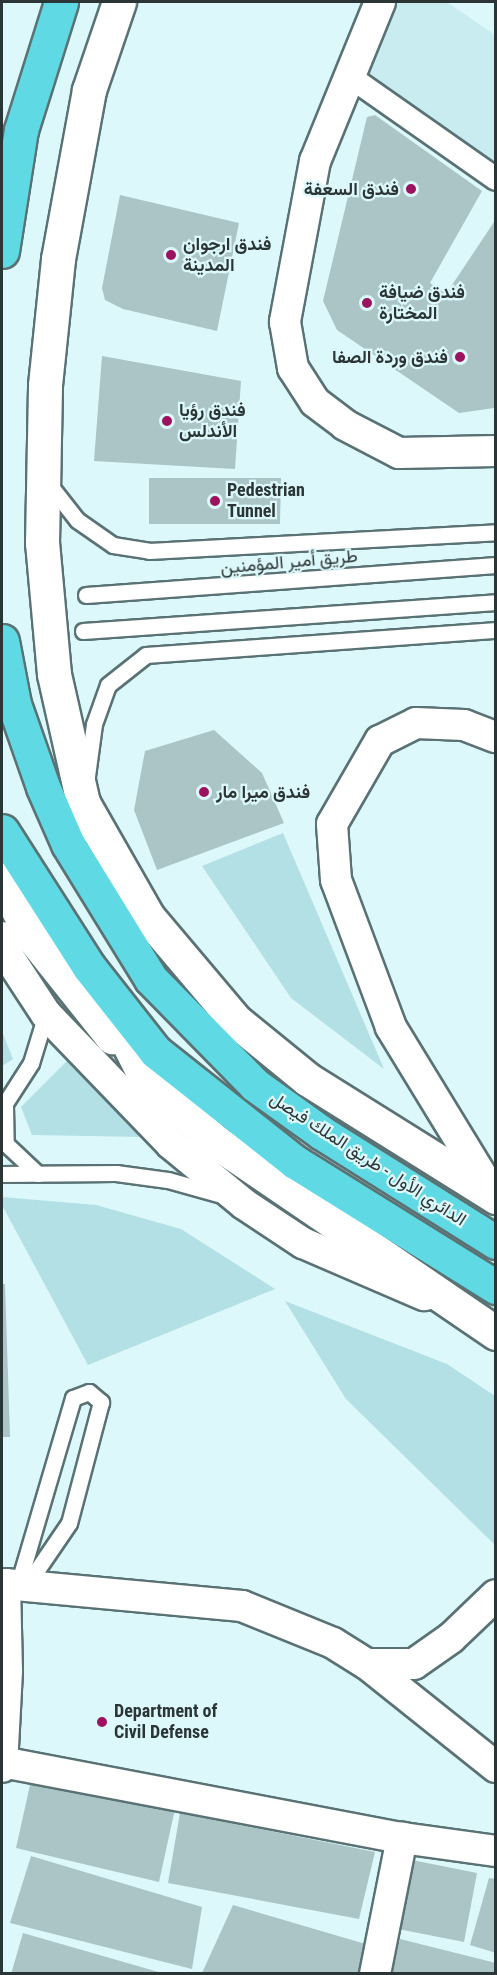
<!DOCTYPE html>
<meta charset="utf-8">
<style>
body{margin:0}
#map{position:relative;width:497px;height:1975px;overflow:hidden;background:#ddf8fa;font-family:"Roboto Condensed",Vazirmatn,sans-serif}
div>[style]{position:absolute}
.built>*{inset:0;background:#c9ecf0}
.green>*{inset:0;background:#b2e0e4}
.building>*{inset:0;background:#abc5c7}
.roads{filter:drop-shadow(2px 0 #5a7274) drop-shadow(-2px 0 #5a7274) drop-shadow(0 2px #5a7274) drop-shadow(0 -2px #5a7274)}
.service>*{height:15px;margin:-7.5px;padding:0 7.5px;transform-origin:7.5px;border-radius:7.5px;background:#fff}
.pedestrian>*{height:22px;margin:-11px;padding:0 11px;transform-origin:11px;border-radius:11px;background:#fff}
.minor>*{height:30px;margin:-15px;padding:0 15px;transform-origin:15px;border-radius:15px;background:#fff}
.tertiary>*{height:33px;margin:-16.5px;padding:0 16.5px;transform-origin:16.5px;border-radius:16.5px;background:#fff}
.secondary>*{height:33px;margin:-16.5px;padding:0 16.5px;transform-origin:16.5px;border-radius:16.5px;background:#fff}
.trunk>*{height:33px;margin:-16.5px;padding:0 16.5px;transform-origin:16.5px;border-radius:16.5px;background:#5fdae4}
.dots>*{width:16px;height:16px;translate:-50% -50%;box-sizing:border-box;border:3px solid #ddf8fa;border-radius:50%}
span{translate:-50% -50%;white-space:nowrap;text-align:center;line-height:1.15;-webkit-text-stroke:4.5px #ddf8fa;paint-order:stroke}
.poi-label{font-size:18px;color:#2b3536;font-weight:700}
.right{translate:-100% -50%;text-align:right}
.left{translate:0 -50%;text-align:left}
.street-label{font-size:18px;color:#2b3536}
.frame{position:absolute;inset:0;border:3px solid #2b3536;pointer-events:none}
</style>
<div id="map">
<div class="built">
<i style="clip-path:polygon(395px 2px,447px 2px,495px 35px,495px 173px,358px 76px)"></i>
</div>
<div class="green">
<i style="clip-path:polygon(283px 833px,384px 1069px,291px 998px,202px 866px)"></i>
<i style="clip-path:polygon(2px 1031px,13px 1059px,2px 1066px)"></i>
<i style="clip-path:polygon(70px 1058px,144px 1137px,32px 1135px,21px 1107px)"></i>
<i style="clip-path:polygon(2px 1197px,96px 1205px,181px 1229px,275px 1289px,88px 1365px,2px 1205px)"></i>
<i style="clip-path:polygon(285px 1301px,447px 1364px,495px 1396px,495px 1545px,346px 1399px)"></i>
</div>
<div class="building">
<i style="clip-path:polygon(375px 115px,482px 191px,430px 283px,446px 294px,496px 219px,494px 408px,459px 413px,337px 330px,323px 301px,367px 117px)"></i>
<i style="clip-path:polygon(120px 195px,239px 223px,217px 331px,123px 309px,105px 300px,102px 288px)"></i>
<i style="clip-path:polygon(102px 356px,241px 381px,235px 469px,94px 461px)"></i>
<i style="clip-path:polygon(149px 478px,281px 478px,280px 524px,149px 524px)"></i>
<i style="clip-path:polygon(214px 730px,262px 773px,284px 823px,157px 870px,134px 810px,145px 751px)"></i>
<i style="clip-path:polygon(2px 1284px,5px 1284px,10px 1437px,2px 1437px)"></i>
<i style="clip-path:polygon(32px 1776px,175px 1809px,159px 1882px,16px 1848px)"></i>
<i style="clip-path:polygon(180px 1813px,375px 1852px,359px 1919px,168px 1883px)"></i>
<i style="clip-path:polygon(31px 1856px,202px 1907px,192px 1969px,10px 1923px)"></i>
<i style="clip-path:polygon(412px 1860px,477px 1873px,464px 1942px,398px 1929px)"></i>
<i style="clip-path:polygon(489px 1878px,496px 1879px,496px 1953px,470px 1945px)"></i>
<i style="clip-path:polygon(233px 1905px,369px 1945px,359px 1974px,202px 1973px)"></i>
<i style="clip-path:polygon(23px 1933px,162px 1973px,162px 1974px,11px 1974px)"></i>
<i style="clip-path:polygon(400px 1939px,496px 1963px,496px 1974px,392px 1974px)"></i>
</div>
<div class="roads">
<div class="service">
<i style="left:48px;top:483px;width:47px;rotate:51.9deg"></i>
<i style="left:77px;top:520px;width:44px;rotate:34.8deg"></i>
<i style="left:113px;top:545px;width:36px;rotate:9deg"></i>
<i style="left:149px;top:551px;width:348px;rotate:-3.1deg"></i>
<i style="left:86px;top:595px;width:411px;rotate:-4.2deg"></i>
<i style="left:83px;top:631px;width:414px;rotate:-4deg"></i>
<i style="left:87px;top:776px;width:52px;rotate:-82.3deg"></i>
<i style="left:94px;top:724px;width:41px;rotate:-70.3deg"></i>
<i style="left:108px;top:685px;width:48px;rotate:-38.3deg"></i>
<i style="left:146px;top:655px;width:351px;rotate:-4.1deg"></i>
<i style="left:5px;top:1105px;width:39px;rotate:89deg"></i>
<i style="left:6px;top:1144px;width:44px;rotate:43.2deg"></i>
<i style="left:2px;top:1108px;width:54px;rotate:-57.2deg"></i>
<i style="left:31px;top:1063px;width:51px;rotate:-73deg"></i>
<i style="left:2px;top:1174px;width:114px;rotate:-0.5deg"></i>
<i style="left:116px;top:1173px;width:52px;rotate:7.7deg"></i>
<i style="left:168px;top:1180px;width:52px;rotate:15.6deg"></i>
<i style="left:18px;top:1585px;width:195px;rotate:-73.6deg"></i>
<i style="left:73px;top:1398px;width:17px;rotate:-21deg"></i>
<i style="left:89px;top:1392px;width:16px;rotate:40deg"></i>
<i style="left:101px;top:1402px;width:125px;rotate:104.8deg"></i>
<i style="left:69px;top:1523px;width:76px;rotate:124.3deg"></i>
</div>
<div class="pedestrian">
<i style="left:349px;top:76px;width:179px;rotate:35deg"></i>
</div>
<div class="minor">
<i style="left:380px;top:2px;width:172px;rotate:112.2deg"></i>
<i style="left:315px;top:161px;width:164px;rotate:100.6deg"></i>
<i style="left:285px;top:322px;width:47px;rotate:80.1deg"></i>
<i style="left:293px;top:368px;width:40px;rotate:57.1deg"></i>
<i style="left:315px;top:402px;width:38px;rotate:37deg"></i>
<i style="left:345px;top:425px;width:61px;rotate:27.4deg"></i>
<i style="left:399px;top:453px;width:97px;rotate:-1.2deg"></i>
<i style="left:2px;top:937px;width:20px;rotate:72deg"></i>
<i style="left:8px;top:956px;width:69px;rotate:56.8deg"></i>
<i style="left:46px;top:1014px;width:180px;rotate:46.1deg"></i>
<i style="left:171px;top:1144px;width:94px;rotate:39.4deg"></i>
<i style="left:244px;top:1204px;width:71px;rotate:33.5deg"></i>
<i style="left:303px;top:1243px;width:132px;rotate:23.3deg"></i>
<i style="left:494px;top:1196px;width:198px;rotate:-121.4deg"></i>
<i style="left:391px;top:1027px;width:157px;rotate:-110.5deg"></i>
<i style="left:336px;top:880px;width:56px;rotate:-94.1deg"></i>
<i style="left:332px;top:824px;width:96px;rotate:-60deg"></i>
<i style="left:380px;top:741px;width:40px;rotate:-26.6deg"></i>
<i style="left:416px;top:723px;width:48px;rotate:2.4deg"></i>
<i style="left:464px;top:725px;width:34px;rotate:21deg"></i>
<i style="left:2px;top:1584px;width:3px"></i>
<i style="left:5px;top:1584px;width:87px;rotate:88.7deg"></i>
<i style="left:7px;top:1671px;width:96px;rotate:93deg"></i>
<i style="left:5px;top:1584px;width:238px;rotate:5.3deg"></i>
<i style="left:242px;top:1606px;width:98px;rotate:22.1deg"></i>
<i style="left:333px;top:1643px;width:40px;rotate:32deg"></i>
<i style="left:367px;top:1664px;width:165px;rotate:38.6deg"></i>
<i style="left:367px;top:1664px;width:47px"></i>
<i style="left:414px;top:1664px;width:45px;rotate:-35.1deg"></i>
<i style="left:451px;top:1638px;width:62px;rotate:-43.7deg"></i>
<i style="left:2px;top:1762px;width:407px;rotate:10.8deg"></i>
<i style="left:402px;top:1838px;width:95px;rotate:7.9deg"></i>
<i style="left:375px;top:1974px;width:139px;rotate:-78.8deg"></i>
</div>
<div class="tertiary">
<i style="left:73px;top:831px;width:30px;rotate:-70deg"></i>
<i style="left:83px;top:803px;width:132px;rotate:-102.7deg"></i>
<i style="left:54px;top:674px;width:132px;rotate:-95.2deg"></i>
<i style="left:42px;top:543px;width:158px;rotate:-88.9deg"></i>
<i style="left:45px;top:385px;width:127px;rotate:-84.1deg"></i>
<i style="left:58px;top:259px;width:172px;rotate:-79.6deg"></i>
<i style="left:89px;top:90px;width:93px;rotate:-71.2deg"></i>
</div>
<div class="secondary">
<i style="left:83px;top:803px;width:131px;rotate:60.3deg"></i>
<i style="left:148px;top:917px;width:136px;rotate:49.8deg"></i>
<i style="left:236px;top:1021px;width:92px;rotate:39.2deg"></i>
<i style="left:307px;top:1079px;width:223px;rotate:32deg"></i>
<i style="left:2px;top:879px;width:62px;rotate:63deg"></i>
<i style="left:30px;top:934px;width:132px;rotate:51.5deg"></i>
<i style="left:108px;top:1003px;width:87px;rotate:63.4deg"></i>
<i style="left:147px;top:1081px;width:92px;rotate:41.5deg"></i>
<i style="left:216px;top:1142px;width:339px;rotate:34.3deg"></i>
</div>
<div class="trunk">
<i style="left:2px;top:251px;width:122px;rotate:-81.1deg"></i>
<i style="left:21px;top:130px;width:134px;rotate:-72.6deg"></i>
<i style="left:2px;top:641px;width:64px;rotate:79.2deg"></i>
<i style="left:14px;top:704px;width:88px;rotate:70.7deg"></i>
<i style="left:43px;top:787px;width:62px;rotate:66.3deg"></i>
<i style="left:68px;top:844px;width:158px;rotate:58.4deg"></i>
<i style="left:151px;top:979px;width:148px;rotate:45.5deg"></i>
<i style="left:255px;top:1085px;width:82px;rotate:35.6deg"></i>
<i style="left:322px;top:1133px;width:205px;rotate:32.1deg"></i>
<i style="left:2px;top:831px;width:161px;rotate:57.4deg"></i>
<i style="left:89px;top:967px;width:108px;rotate:51.8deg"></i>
<i style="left:156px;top:1052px;width:177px;rotate:38.4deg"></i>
<i style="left:295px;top:1162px;width:237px;rotate:31.9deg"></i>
</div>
</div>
<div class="dots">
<i style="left:411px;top:189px;background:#9c1261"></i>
<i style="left:171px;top:255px;background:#9c1261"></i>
<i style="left:367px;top:303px;background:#9c1261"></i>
<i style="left:460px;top:357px;background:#9c1261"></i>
<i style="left:167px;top:421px;background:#9c1261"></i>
<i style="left:215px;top:501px;background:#9c1261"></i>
<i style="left:204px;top:792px;background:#9c1261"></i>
<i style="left:102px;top:1722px;background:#9c1261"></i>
</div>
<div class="poi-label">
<span class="right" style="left:399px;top:189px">فندق السعفة</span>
<span class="left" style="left:183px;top:255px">فندق ارجوان<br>المدينة</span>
<span class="left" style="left:379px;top:303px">فندق ضيافة<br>المختارة</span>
<span class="right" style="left:448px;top:357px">فندق وردة الصفا</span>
<span class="left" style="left:179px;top:421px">فندق رؤيا<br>الأندلس</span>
<span class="left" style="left:227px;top:501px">Pedestrian<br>Tunnel</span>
<span class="left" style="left:216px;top:792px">فندق ميرا مار</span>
<span class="left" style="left:114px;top:1722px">Department of<br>Civil Defense</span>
</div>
<div class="street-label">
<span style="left:289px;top:562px;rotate:-5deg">طريق أمير المؤمنين</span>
<span style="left:368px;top:1159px;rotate:33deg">الدائري الأول - طريق الملك فيصل</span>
</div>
<div class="frame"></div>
</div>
